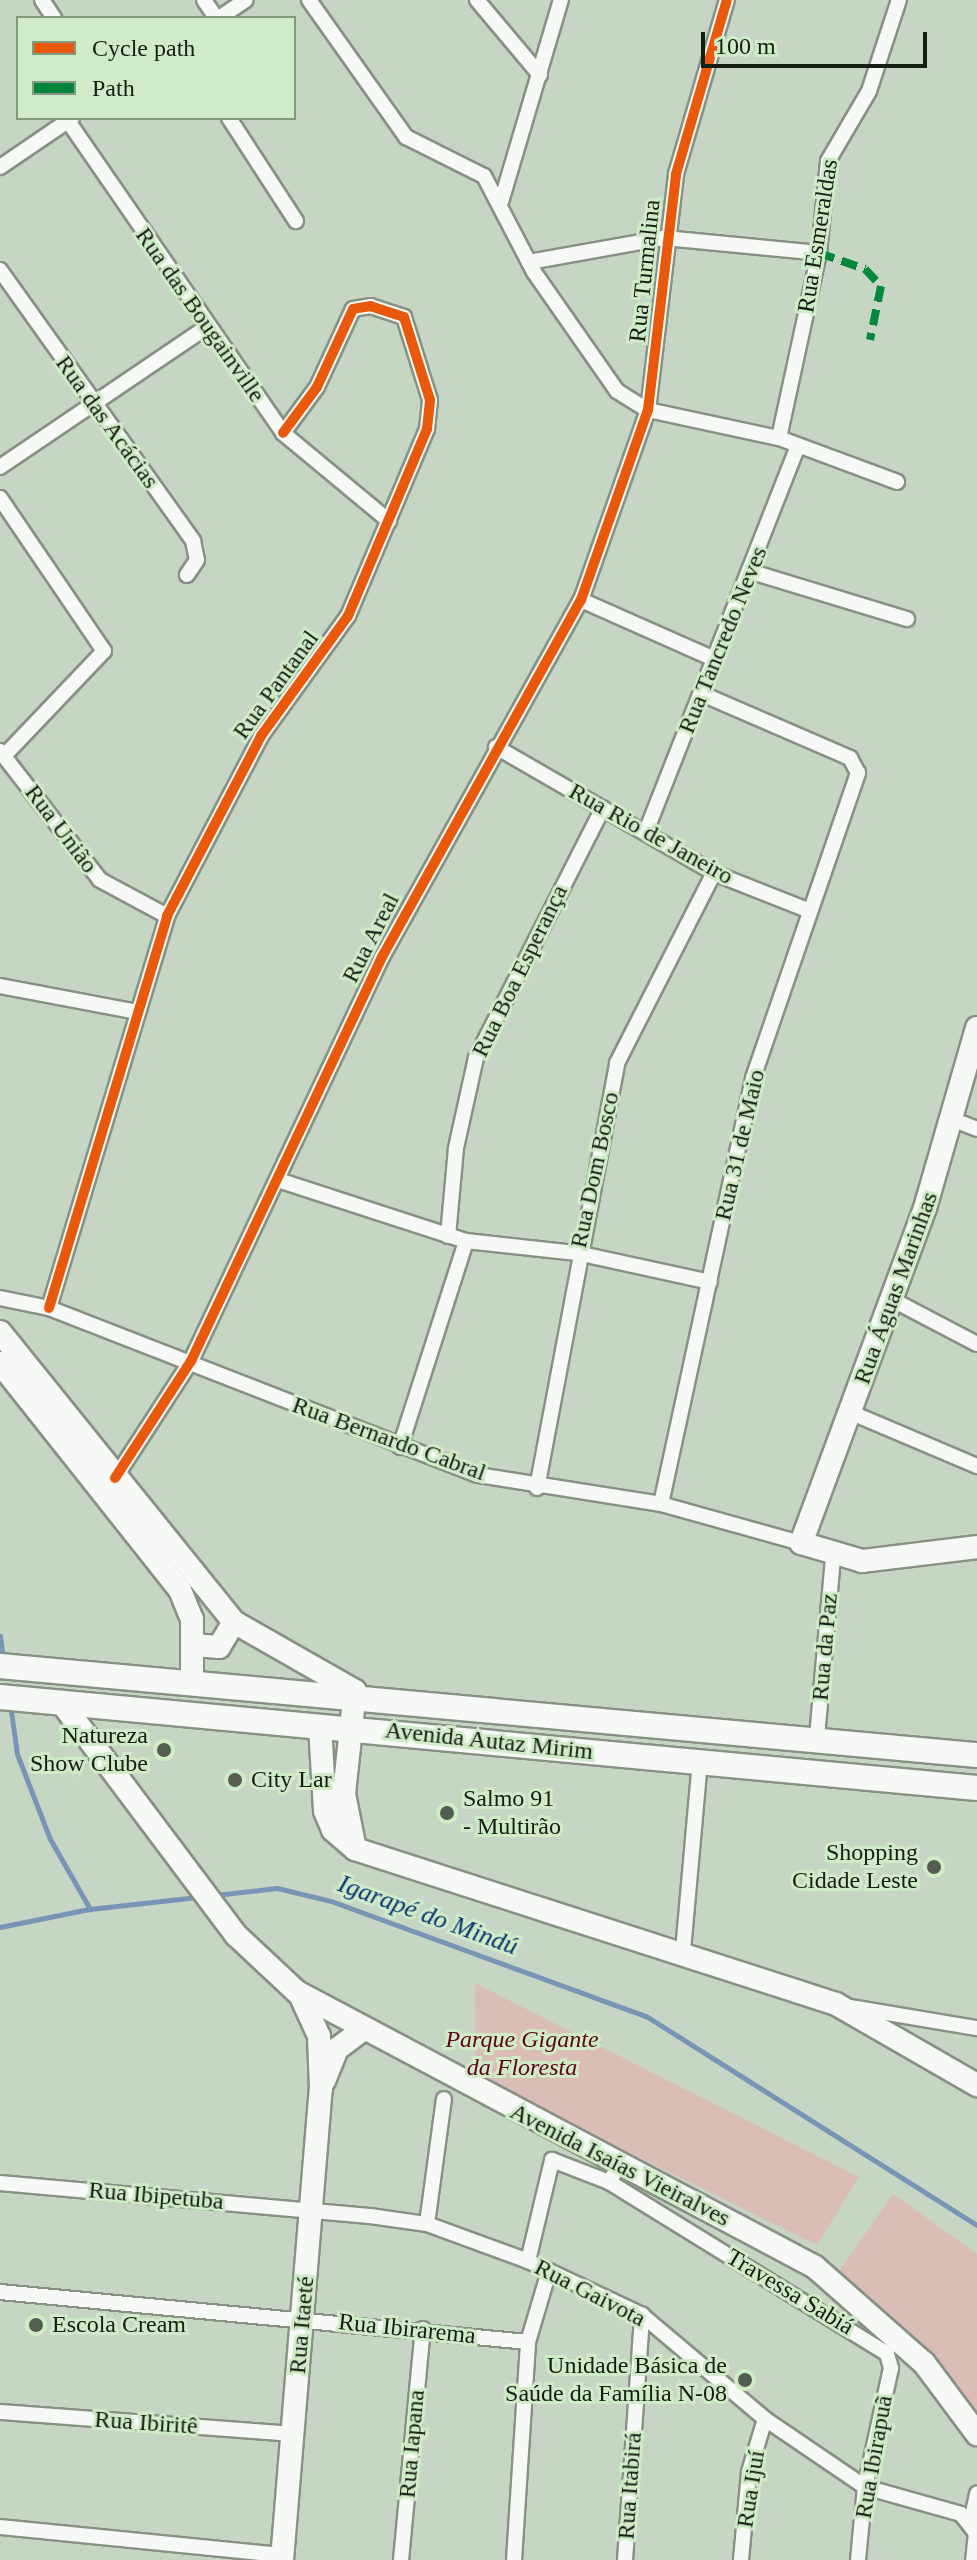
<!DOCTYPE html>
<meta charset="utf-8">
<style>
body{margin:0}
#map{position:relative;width:977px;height:2560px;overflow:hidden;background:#c7d5c4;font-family:"Times New Roman",serif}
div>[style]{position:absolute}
.green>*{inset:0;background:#dabeb6}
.stream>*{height:5px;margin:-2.5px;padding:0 2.5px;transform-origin:2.5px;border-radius:2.5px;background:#7995b5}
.roads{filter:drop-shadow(2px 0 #879184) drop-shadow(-2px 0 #879184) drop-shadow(0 2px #879184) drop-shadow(0 -2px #879184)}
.street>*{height:14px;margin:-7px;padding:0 7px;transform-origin:7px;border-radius:7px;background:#f7f9f6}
.secondary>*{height:22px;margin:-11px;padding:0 11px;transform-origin:11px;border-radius:11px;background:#f7f9f6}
.primary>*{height:24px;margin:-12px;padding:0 12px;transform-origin:12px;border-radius:12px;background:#f7f9f6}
.quiet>*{height:8px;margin-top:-4px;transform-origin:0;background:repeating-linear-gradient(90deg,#00873e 0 16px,transparent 0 24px)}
.cycleway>*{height:10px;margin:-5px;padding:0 5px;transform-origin:5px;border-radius:5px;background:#e8590c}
.dots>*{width:22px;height:22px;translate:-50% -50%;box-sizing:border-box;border:4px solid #d0ebc8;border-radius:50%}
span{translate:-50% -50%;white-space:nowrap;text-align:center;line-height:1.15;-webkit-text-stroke:6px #d0ebc8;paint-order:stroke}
.street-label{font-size:24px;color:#141e12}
.poi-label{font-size:24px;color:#141e12}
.right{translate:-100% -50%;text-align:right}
.left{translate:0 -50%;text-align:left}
.park-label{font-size:24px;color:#5e0315;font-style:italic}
.water-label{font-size:26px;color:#083474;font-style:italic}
.legend{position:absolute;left:16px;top:16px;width:280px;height:104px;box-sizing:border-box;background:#d0ebc8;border:2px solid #85997f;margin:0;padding:10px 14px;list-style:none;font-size:24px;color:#141e12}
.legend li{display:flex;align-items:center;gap:16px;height:40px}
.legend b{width:40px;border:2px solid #85997f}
.scale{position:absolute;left:701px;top:32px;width:226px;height:36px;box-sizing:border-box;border:4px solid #141e12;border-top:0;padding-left:10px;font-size:24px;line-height:28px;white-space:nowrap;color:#141e12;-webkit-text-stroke:6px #d0ebc8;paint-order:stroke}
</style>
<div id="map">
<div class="green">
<i style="clip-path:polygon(475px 1983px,859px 2177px,817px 2245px,476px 2077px)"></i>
<i style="clip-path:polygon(893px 2194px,977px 2254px,977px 2423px,839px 2271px)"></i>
</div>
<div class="stream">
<i style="left:0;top:1636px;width:23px;rotate:83deg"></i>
<i style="left:10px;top:1704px;width:50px;rotate:82deg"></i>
<i style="left:17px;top:1754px;width:91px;rotate:68.8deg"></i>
<i style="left:50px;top:1839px;width:81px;rotate:60.3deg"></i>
<i style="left:90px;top:1909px;width:108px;rotate:-6.4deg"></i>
<i style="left:215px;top:1895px;width:62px;rotate:-6.4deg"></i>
<i style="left:277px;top:1888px;width:56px;rotate:13.5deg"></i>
<i style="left:331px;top:1901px;width:335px;rotate:20.1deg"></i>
<i style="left:646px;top:2016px;width:391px;rotate:32.3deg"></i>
<i style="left:0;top:1927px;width:91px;rotate:-11.4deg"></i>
</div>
<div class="roads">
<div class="street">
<i style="left:42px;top:0;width:22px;rotate:56deg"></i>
<i style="left:204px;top:0;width:22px;rotate:56deg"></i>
<i style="left:309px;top:0;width:168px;rotate:54.7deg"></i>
<i style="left:406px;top:137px;width:87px;rotate:26.6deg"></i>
<i style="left:484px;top:176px;width:108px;rotate:62.5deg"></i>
<i style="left:534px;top:272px;width:145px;rotate:55.1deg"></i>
<i style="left:617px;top:391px;width:36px;rotate:32deg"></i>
<i style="left:648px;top:410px;width:134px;rotate:12.1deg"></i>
<i style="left:779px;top:438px;width:126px;rotate:20.4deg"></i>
<i style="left:477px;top:0;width:98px;rotate:50deg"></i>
<i style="left:219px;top:18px;width:32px;rotate:-34deg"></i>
<i style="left:229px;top:118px;width:123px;rotate:57deg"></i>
<i style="left:68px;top:121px;width:379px;rotate:55.4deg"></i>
<i style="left:283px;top:433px;width:138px;rotate:39.7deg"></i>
<i style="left:0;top:167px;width:87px;rotate:-34.2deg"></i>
<i style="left:501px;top:202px;width:211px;rotate:-73.5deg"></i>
<i style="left:529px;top:262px;width:137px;rotate:-10.1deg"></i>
<i style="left:664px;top:238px;width:156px;rotate:5.5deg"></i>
<i style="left:0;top:270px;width:333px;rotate:54.5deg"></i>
<i style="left:193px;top:541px;width:19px;rotate:78deg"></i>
<i style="left:197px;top:560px;width:18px;rotate:124deg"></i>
<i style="left:779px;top:438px;width:189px;rotate:-77.8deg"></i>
<i style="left:819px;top:253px;width:92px;rotate:-84.4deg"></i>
<i style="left:828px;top:161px;width:81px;rotate:-59.6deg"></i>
<i style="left:869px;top:91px;width:96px;rotate:-71.8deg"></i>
<i style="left:0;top:467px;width:250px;rotate:-34.1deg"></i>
<i style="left:0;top:498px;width:185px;rotate:55.8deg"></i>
<i style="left:104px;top:651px;width:145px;rotate:133.6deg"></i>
<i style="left:752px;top:572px;width:162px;rotate:16.9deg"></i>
<i style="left:581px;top:600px;width:143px;rotate:23.9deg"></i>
<i style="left:496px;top:747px;width:252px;rotate:30deg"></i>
<i style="left:714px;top:873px;width:103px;rotate:21.6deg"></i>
<i style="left:0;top:751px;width:163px;rotate:52.2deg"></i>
<i style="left:100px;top:880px;width:76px;rotate:28.2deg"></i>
<i style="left:647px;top:829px;width:409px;rotate:-68.5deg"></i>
<i style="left:0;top:986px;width:139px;rotate:10.7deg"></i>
<i style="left:954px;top:1120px;width:25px;rotate:21deg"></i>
<i style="left:278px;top:1180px;width:198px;rotate:18deg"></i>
<i style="left:466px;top:1241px;width:112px;rotate:6.2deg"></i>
<i style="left:577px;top:1253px;width:136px;rotate:12.3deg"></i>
<i style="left:448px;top:1236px;width:88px;rotate:-84.8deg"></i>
<i style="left:456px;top:1148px;width:92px;rotate:-77.5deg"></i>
<i style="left:476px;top:1058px;width:280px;rotate:-63.1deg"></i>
<i style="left:0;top:1298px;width:50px;rotate:11.5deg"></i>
<i style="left:49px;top:1308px;width:460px;rotate:21.3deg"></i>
<i style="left:478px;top:1475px;width:185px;rotate:9deg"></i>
<i style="left:661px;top:1504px;width:145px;rotate:15.6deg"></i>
<i style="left:891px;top:1299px;width:97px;rotate:27.6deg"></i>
<i style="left:49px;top:1308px;width:409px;rotate:-73.2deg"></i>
<i style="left:167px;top:916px;width:203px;rotate:-62.4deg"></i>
<i style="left:261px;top:736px;width:148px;rotate:-54.1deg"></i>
<i style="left:348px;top:616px;width:203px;rotate:-67.1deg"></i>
<i style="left:427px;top:429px;width:29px;rotate:-84deg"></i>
<i style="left:430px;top:400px;width:87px;rotate:-107.4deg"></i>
<i style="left:404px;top:317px;width:35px;rotate:-162deg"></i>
<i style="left:371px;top:306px;width:18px;rotate:171deg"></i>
<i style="left:353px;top:309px;width:86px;rotate:114.8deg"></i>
<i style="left:317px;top:387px;width:57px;rotate:126.5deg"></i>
<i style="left:852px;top:1413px;width:136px;rotate:23deg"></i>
<i style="left:400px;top:1447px;width:216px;rotate:-72.2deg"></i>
<i style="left:115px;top:1478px;width:140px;rotate:-57deg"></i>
<i style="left:191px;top:1361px;width:447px;rotate:-64.7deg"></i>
<i style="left:382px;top:957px;width:409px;rotate:-60.9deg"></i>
<i style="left:581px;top:600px;width:201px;rotate:-70.6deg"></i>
<i style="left:648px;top:410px;width:238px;rotate:-83.2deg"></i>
<i style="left:676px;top:174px;width:181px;rotate:-73.7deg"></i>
<i style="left:537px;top:1488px;width:432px;rotate:-79.3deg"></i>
<i style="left:617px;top:1063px;width:213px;rotate:-63deg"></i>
<i style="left:661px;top:1504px;width:436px;rotate:-77.8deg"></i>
<i style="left:753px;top:1078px;width:323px;rotate:-71deg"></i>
<i style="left:858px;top:773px;width:17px;rotate:-118deg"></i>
<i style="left:850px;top:758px;width:161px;rotate:-156.6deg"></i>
<i style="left:817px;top:1737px;width:182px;rotate:-84.9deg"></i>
<i style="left:683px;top:1951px;width:190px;rotate:-84.9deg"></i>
<i style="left:851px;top:2007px;width:128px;rotate:9.5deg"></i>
<i style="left:609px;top:2182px;width:327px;rotate:31.7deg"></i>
<i style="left:887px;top:2354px;width:15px;rotate:74deg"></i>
<i style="left:891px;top:2368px;width:122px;rotate:102.3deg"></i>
<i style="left:865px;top:2487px;width:73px;rotate:95.5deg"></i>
<i style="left:0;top:2183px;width:371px;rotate:5.1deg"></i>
<i style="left:370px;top:2216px;width:58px;rotate:8deg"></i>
<i style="left:427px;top:2224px;width:108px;rotate:20.1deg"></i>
<i style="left:528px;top:2261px;width:126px;rotate:25.3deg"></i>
<i style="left:642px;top:2315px;width:161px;rotate:40.2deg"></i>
<i style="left:765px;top:2419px;width:121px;rotate:34.2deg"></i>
<i style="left:865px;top:2487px;width:100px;rotate:15.7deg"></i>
<i style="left:961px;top:2514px;width:24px;rotate:52deg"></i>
<i style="left:976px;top:2533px;width:27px;rotate:96deg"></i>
<i style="left:427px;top:2224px;width:126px;rotate:-82.3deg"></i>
<i style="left:528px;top:2261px;width:104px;rotate:-76.6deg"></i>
<i style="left:552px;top:2160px;width:61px;rotate:21.1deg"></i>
<i style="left:609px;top:2182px;width:9px;rotate:-58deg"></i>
<i style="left:0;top:2292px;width:530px;rotate:5.41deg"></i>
<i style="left:0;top:2412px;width:294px;rotate:4.3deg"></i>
<i style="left:971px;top:2522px;width:29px;rotate:-78deg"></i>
<i style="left:0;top:2527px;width:283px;rotate:5.7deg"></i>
<i style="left:401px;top:2560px;width:232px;rotate:-84.6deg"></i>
<i style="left:514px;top:2560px;width:218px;rotate:-86.3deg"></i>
<i style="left:528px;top:2342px;width:74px;rotate:-73.5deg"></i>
<i style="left:625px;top:2560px;width:246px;rotate:-86deg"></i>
<i style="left:741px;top:2560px;width:88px;rotate:-84.8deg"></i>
<i style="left:749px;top:2472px;width:55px;rotate:-73.2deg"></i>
</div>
<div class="secondary">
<i style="left:977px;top:1028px;width:187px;rotate:106.1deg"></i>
<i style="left:925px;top:1208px;width:357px;rotate:110.3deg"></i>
<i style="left:801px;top:1543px;width:64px;rotate:16.4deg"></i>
<i style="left:862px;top:1561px;width:116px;rotate:-6.9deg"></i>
<i style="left:0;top:1332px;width:373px;rotate:51.1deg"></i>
<i style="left:234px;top:1622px;width:139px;rotate:29.7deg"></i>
<i style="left:355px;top:1691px;width:104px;rotate:96.1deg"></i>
<i style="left:344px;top:1794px;width:56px;rotate:78.7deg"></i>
<i style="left:0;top:1363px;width:290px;rotate:51.6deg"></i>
<i style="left:180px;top:1590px;width:31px;rotate:68deg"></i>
<i style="left:192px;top:1619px;width:63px;rotate:90deg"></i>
<i style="left:195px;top:1645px;width:24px;rotate:5deg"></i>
<i style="left:219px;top:1647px;width:29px;rotate:-59deg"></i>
<i style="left:61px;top:1702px;width:291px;rotate:53.1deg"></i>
<i style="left:236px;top:1935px;width:83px;rotate:43.1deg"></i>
<i style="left:297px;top:1992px;width:586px;rotate:27.96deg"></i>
<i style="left:815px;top:2267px;width:145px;rotate:41.4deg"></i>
<i style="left:924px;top:2363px;width:89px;rotate:53.3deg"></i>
<i style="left:320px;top:1726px;width:85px;rotate:86.6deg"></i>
<i style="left:325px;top:1811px;width:21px;rotate:67deg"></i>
<i style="left:333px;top:1830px;width:29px;rotate:41deg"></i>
<i style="left:355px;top:1849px;width:505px;rotate:17.86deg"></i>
<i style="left:836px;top:2004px;width:163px;rotate:29.9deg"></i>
<i style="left:324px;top:2081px;width:35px;rotate:-68deg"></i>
<i style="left:337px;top:2049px;width:30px;rotate:-37deg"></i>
<i style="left:282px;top:2560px;width:473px;rotate:-85.3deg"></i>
<i style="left:321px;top:2089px;width:53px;rotate:-92.2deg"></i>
<i style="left:319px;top:2036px;width:41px;rotate:-114.7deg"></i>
</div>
<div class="primary">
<i style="left:0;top:1666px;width:981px;rotate:5.21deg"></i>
<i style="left:0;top:1697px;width:981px;rotate:5.32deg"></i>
</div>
</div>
<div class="quiet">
<i style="left:819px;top:253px;width:49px;rotate:19.2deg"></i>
<i style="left:865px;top:269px;width:23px;rotate:47deg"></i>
<i style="left:881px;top:286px;width:55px;rotate:101.5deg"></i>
</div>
<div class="cycleway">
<i style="left:49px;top:1308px;width:409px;rotate:-73.2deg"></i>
<i style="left:167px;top:916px;width:203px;rotate:-62.4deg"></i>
<i style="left:261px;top:736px;width:148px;rotate:-54.1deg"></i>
<i style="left:348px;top:616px;width:203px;rotate:-67.1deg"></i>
<i style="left:427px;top:429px;width:29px;rotate:-84deg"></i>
<i style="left:430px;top:400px;width:87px;rotate:-107.4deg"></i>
<i style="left:404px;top:317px;width:35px;rotate:-162deg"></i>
<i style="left:371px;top:306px;width:18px;rotate:171deg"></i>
<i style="left:353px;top:309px;width:86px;rotate:114.8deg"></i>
<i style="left:317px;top:387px;width:57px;rotate:126.5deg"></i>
<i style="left:115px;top:1478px;width:140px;rotate:-57deg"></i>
<i style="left:191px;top:1361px;width:447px;rotate:-64.7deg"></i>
<i style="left:382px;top:957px;width:409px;rotate:-60.9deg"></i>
<i style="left:581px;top:600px;width:201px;rotate:-70.6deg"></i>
<i style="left:648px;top:410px;width:238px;rotate:-83.2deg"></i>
<i style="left:676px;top:174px;width:181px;rotate:-73.7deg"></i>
</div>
<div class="dots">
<i style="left:164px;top:1750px;background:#535e50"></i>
<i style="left:235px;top:1780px;background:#535e50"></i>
<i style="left:447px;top:1813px;background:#535e50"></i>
<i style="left:934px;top:1867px;background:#535e50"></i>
<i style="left:36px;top:2325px;background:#535e50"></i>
<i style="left:745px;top:2380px;background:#535e50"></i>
</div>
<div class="street-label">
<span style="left:818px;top:236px;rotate:-81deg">Rua Esmeraldas</span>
<span style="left:645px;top:271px;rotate:-84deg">Rua Turmalina</span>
<span style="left:200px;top:315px;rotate:55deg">Rua das Bougainville</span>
<span style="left:107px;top:422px;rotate:54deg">Rua das Acácias</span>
<span style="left:723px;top:640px;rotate:-68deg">Rua Tancredo Neves</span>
<span style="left:276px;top:685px;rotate:-54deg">Rua Pantanal</span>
<span style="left:61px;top:829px;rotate:53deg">Rua União</span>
<span style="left:651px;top:834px;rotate:29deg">Rua Rio de Janeiro</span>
<span style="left:371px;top:938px;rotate:-63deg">Rua Areal</span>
<span style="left:520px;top:971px;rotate:-64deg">Rua Boa Esperança</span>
<span style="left:740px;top:1145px;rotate:-77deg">Rua 31 de Maio</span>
<span style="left:595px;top:1170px;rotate:-78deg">Rua Dom Bosco</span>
<span style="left:896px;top:1288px;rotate:-70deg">Rua Águas Marinhas</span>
<span style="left:389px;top:1439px;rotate:20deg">Rua Bernardo Cabral</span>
<span style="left:825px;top:1647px;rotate:-85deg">Rua da Paz</span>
<span style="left:489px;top:1741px;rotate:6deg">Avenida Autaz Mirim</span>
<span style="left:620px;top:2165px;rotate:27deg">Avenida Isaías Vieiralves</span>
<span style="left:156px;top:2196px;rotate:5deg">Rua Ibipetuba</span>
<span style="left:790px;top:2292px;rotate:31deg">Travessa Sabiá</span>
<span style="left:590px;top:2293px;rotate:27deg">Rua Gaivota</span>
<span style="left:302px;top:2325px;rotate:-85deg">Rua Itaeté</span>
<span style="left:407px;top:2329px;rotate:6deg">Rua Ibirarema</span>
<span style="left:146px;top:2423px;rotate:4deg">Rua Ibiritê</span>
<span style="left:412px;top:2444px;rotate:-85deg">Rua Iapana</span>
<span style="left:874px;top:2457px;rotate:-80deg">Rua Ibirapuã</span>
<span style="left:630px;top:2486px;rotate:-86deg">Rua Itabirá</span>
<span style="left:751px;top:2489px;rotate:-81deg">Rua Ijuí</span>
</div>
<div class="poi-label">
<span class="right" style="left:148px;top:1750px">Natureza<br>Show Clube</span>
<span class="left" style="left:251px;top:1780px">City Lar</span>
<span class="left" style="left:463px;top:1813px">Salmo 91<br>- Multirão</span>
<span class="right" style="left:918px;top:1867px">Shopping<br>Cidade Leste</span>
<span class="left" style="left:52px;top:2325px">Escola Cream</span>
<span class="right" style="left:727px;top:2380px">Unidade Básica de<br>Saúde da Família N-08</span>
</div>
<div class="park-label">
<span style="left:522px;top:2054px">Parque Gigante<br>da Floresta</span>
</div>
<div class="water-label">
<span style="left:428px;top:1915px;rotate:20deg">Igarapé do Mindú</span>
</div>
<ul class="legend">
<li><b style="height:10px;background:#e8590c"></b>Cycle path</li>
<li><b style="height:10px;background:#00873e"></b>Path</li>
</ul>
<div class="scale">100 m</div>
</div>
